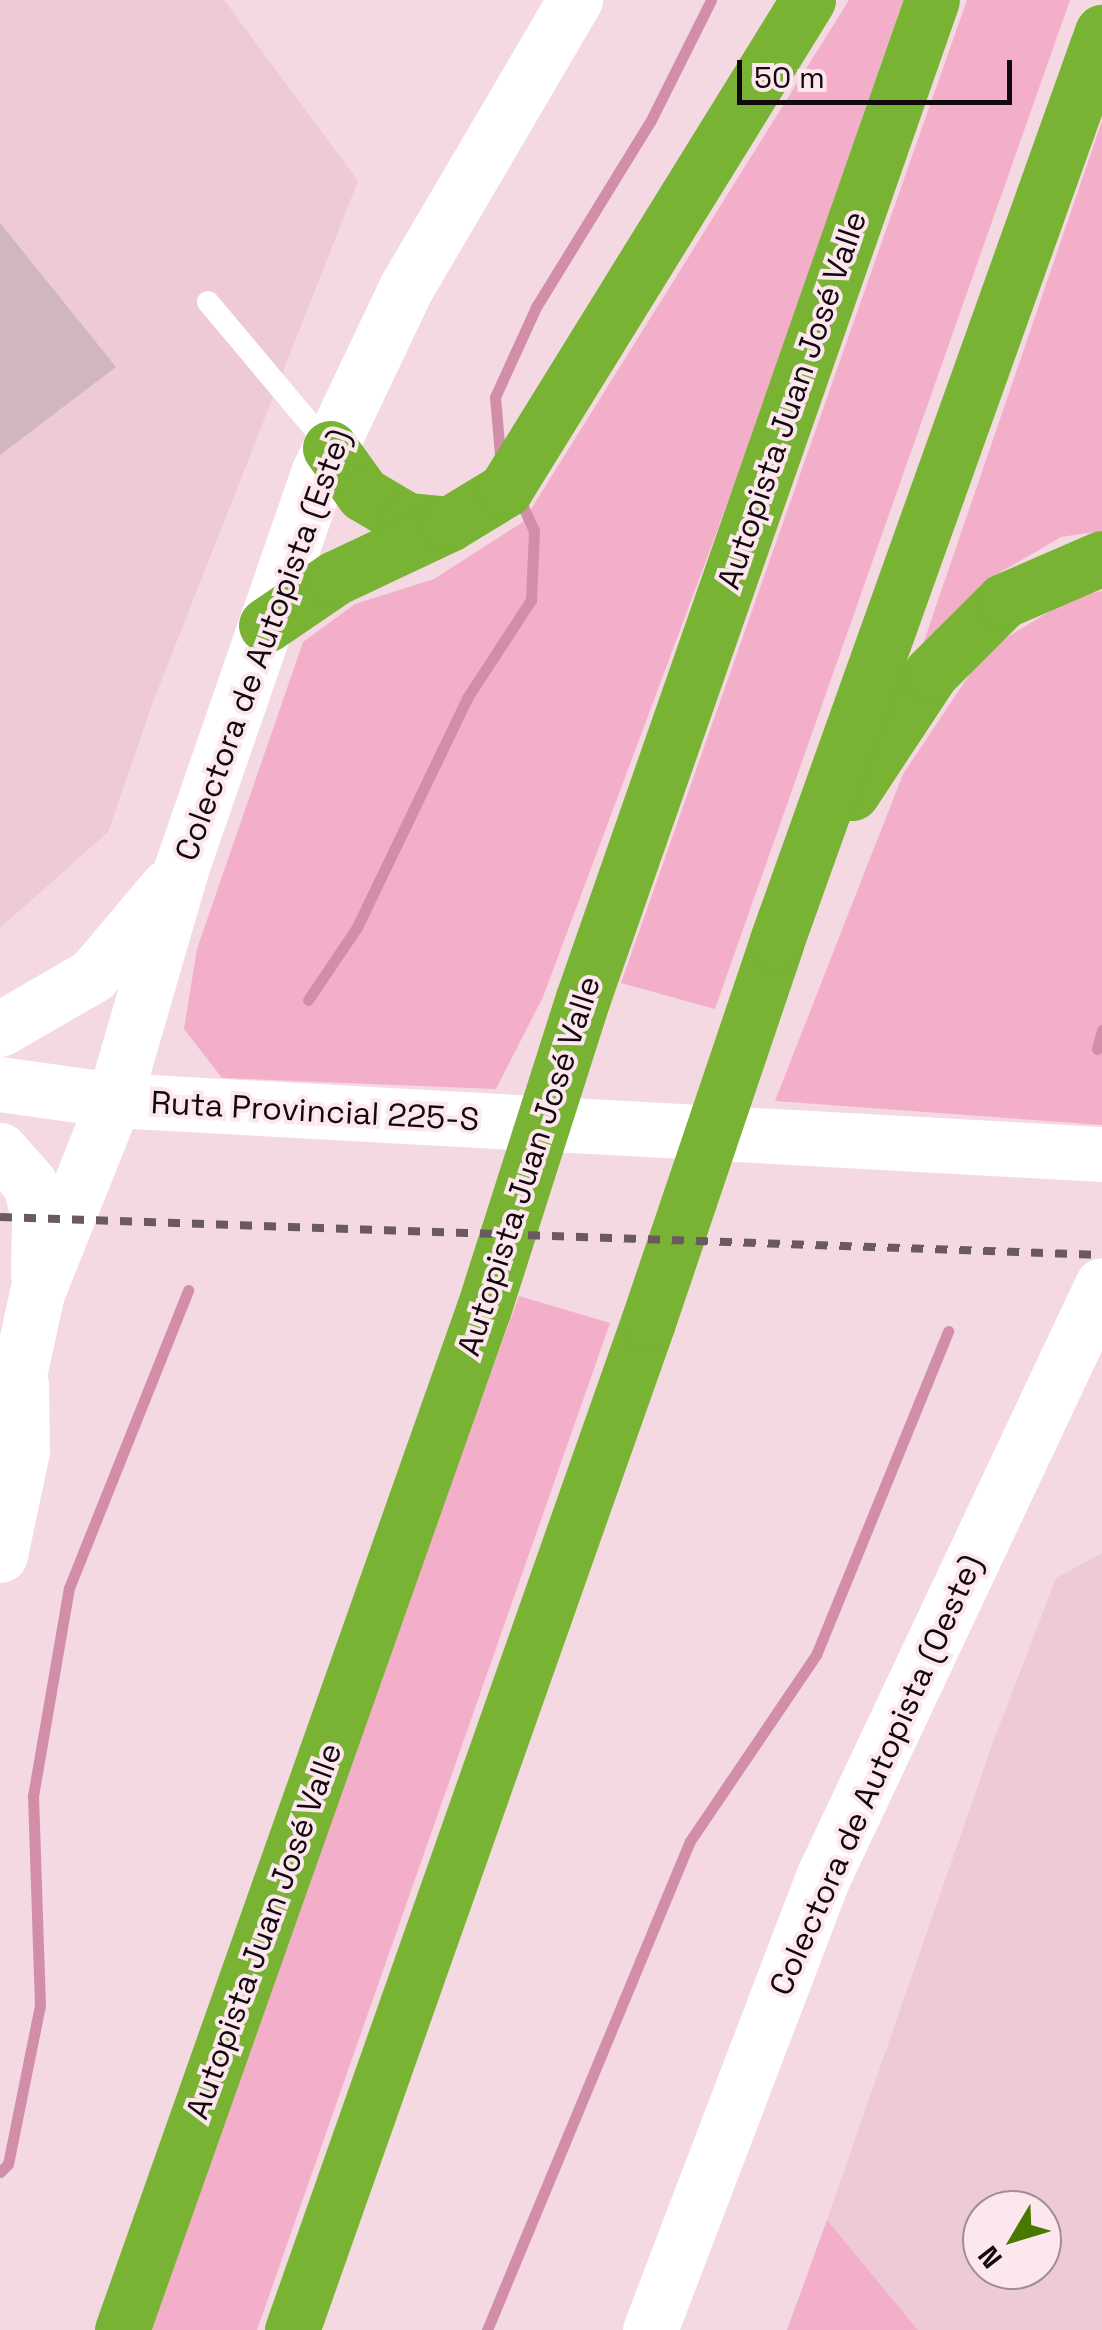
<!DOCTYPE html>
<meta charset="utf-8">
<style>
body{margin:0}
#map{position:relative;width:1102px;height:2330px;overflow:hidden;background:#f4d8e2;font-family:"Space Grotesk",sans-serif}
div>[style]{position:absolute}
.built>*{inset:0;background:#edcad6}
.green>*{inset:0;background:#f3afc9}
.stream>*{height:11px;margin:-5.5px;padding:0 5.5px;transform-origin:5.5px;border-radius:5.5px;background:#d28ea9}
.building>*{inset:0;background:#d0b6bf}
.service>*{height:22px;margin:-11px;padding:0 11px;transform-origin:11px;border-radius:11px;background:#fff}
.secondary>*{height:55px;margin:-27.5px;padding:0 27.5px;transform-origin:27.5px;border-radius:27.5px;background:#fff}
.motorway>*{height:55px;margin:-27.5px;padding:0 27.5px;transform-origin:27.5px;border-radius:27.5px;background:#78b333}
.rail>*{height:8px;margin-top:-4px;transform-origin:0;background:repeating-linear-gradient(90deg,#6a595f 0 12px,transparent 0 24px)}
span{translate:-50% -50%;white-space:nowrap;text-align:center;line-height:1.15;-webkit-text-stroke:8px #fde7ef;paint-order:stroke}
.street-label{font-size:32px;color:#12090c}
.north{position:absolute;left:962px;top:2190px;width:100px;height:100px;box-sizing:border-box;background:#fde7ef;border:2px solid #9f8e94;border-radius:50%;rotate:232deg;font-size:28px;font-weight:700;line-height:40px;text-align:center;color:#12090c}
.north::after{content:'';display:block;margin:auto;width:35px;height:45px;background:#4a7900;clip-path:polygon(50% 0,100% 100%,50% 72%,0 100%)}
.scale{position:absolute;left:737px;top:60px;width:275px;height:45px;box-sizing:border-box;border:5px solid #12090c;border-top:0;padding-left:12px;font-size:30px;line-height:35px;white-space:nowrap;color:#12090c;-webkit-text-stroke:8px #fde7ef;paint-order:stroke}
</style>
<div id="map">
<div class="built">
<i style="clip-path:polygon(0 0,224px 0,358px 181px,153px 702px,108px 832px,0 928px)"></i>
<i style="clip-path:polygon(evenodd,1102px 1553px,1102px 2330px,918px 2330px,827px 2220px,992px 1745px,1056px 1578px,1102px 1553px,982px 2210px,1042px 2210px,1042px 2270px,982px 2270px,982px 2210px)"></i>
</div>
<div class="green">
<i style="clip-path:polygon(849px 0,903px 0,754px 432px,543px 997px,496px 1089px,222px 1078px,184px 1029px,197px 949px,303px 642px,355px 604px,434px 579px,523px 522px)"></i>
<i style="clip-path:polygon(967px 0,1070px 0,715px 1009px,621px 983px)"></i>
<i style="clip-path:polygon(1102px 121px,1102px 531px,1061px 537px,987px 580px,923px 644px)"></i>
<i style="clip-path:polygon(1102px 591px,1102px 1125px,775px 1101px,903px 774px,986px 650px,1075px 596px)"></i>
<i style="clip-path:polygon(519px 1296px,610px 1323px,257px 2330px,140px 2330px)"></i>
<i style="clip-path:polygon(827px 2220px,918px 2330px,787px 2330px)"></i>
</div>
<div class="stream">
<i style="left:500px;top:455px;width:58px;rotate:-94.9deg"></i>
<i style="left:495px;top:397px;width:99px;rotate:-65.5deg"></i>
<i style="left:536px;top:307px;width:217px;rotate:-58.4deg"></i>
<i style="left:650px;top:122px;width:136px;rotate:-63.4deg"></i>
<i style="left:308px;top:1000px;width:88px;rotate:-56.1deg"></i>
<i style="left:357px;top:927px;width:254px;rotate:-64.3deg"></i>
<i style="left:467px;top:698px;width:117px;rotate:-56.9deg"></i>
<i style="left:531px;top:600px;width:69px;rotate:-87.5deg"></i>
<i style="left:534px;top:531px;width:30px;rotate:-114deg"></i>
<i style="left:1097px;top:1049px;width:20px;rotate:-75deg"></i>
<i style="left:0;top:2172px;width:11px;rotate:-45deg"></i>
<i style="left:8px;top:2164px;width:161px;rotate:-78.6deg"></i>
<i style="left:40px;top:2006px;width:210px;rotate:-91.9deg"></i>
<i style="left:33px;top:1796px;width:211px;rotate:-80.2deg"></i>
<i style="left:69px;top:1588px;width:321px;rotate:-68.2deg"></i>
<i style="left:487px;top:2330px;width:529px;rotate:-67.46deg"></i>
<i style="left:690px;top:1841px;width:225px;rotate:-55.9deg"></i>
<i style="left:816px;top:1655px;width:350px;rotate:-67.8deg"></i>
</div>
<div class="building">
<i style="clip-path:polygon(0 223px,116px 367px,0 455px)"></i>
</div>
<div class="service">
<i style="left:208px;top:302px;width:187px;rotate:50deg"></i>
</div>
<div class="secondary">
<i style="left:0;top:1029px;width:108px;rotate:-30.1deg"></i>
<i style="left:93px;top:975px;width:115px;rotate:-49.9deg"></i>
<i style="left:0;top:1084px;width:115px;rotate:8deg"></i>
<i style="left:114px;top:1100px;width:989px;rotate:3.13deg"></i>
<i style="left:0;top:1150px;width:45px;rotate:48.6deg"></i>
<i style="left:30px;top:1184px;width:36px;rotate:76deg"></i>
<i style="left:39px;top:1219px;width:55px;rotate:91deg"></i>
<i style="left:0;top:1423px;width:57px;rotate:-69.3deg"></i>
<i style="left:20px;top:1370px;width:79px;rotate:-77.6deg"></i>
<i style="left:37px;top:1293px;width:208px;rotate:-68.2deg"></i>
<i style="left:114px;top:1100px;width:241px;rotate:-73.8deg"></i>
<i style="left:181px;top:869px;width:421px;rotate:-70.9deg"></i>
<i style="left:319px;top:471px;width:205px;rotate:-64.6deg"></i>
<i style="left:407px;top:286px;width:332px;rotate:-59.6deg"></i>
<i style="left:0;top:1555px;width:106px;rotate:-78.1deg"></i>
<i style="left:22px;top:1451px;width:68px;rotate:-90.8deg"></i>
<i style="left:650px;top:2330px;width:487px;rotate:-69.1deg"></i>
<i style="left:824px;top:1875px;width:652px;rotate:-64.77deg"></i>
</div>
<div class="motorway">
<i style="left:330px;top:448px;width:57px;rotate:54.3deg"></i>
<i style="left:363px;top:494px;width:51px;rotate:30.6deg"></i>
<i style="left:407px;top:520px;width:42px;rotate:5.4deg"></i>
<i style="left:266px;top:625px;width:83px;rotate:-34.3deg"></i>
<i style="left:335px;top:578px;width:126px;rotate:-25.3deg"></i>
<i style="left:449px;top:524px;width:66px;rotate:-31.3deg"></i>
<i style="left:505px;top:490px;width:576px;rotate:-58.27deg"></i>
<i style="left:852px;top:793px;width:144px;rotate:-56.6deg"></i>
<i style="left:931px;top:673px;width:102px;rotate:-45deg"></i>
<i style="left:1003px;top:601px;width:108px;rotate:-23.5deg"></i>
<i style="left:122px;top:2330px;width:1084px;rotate:-70.5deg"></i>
<i style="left:484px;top:1308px;width:325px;rotate:-72.3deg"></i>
<i style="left:583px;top:998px;width:1057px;rotate:-70.73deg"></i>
<i style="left:292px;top:2330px;width:1069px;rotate:-70.55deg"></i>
<i style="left:648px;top:1322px;width:400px;rotate:-71.3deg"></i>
<i style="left:776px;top:943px;width:968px;rotate:-70.31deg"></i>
</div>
<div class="rail">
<i style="left:0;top:1217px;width:1103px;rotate:1.97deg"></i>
</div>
<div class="street-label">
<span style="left:792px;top:400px;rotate:-71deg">Autopista Juan José Valle</span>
<span style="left:263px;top:645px;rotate:-70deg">Colectora de Autopista (Este)</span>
<span style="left:315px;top:1111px;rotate:3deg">Ruta Provincial 225-S</span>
<span style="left:529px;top:1166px;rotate:-72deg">Autopista Juan José Valle</span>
<span style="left:876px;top:1775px;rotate:-66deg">Colectora de Autopista (Oeste)</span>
<span style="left:264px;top:1931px;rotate:-70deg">Autopista Juan José Valle</span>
</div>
<div class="north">N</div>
<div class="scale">50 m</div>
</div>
